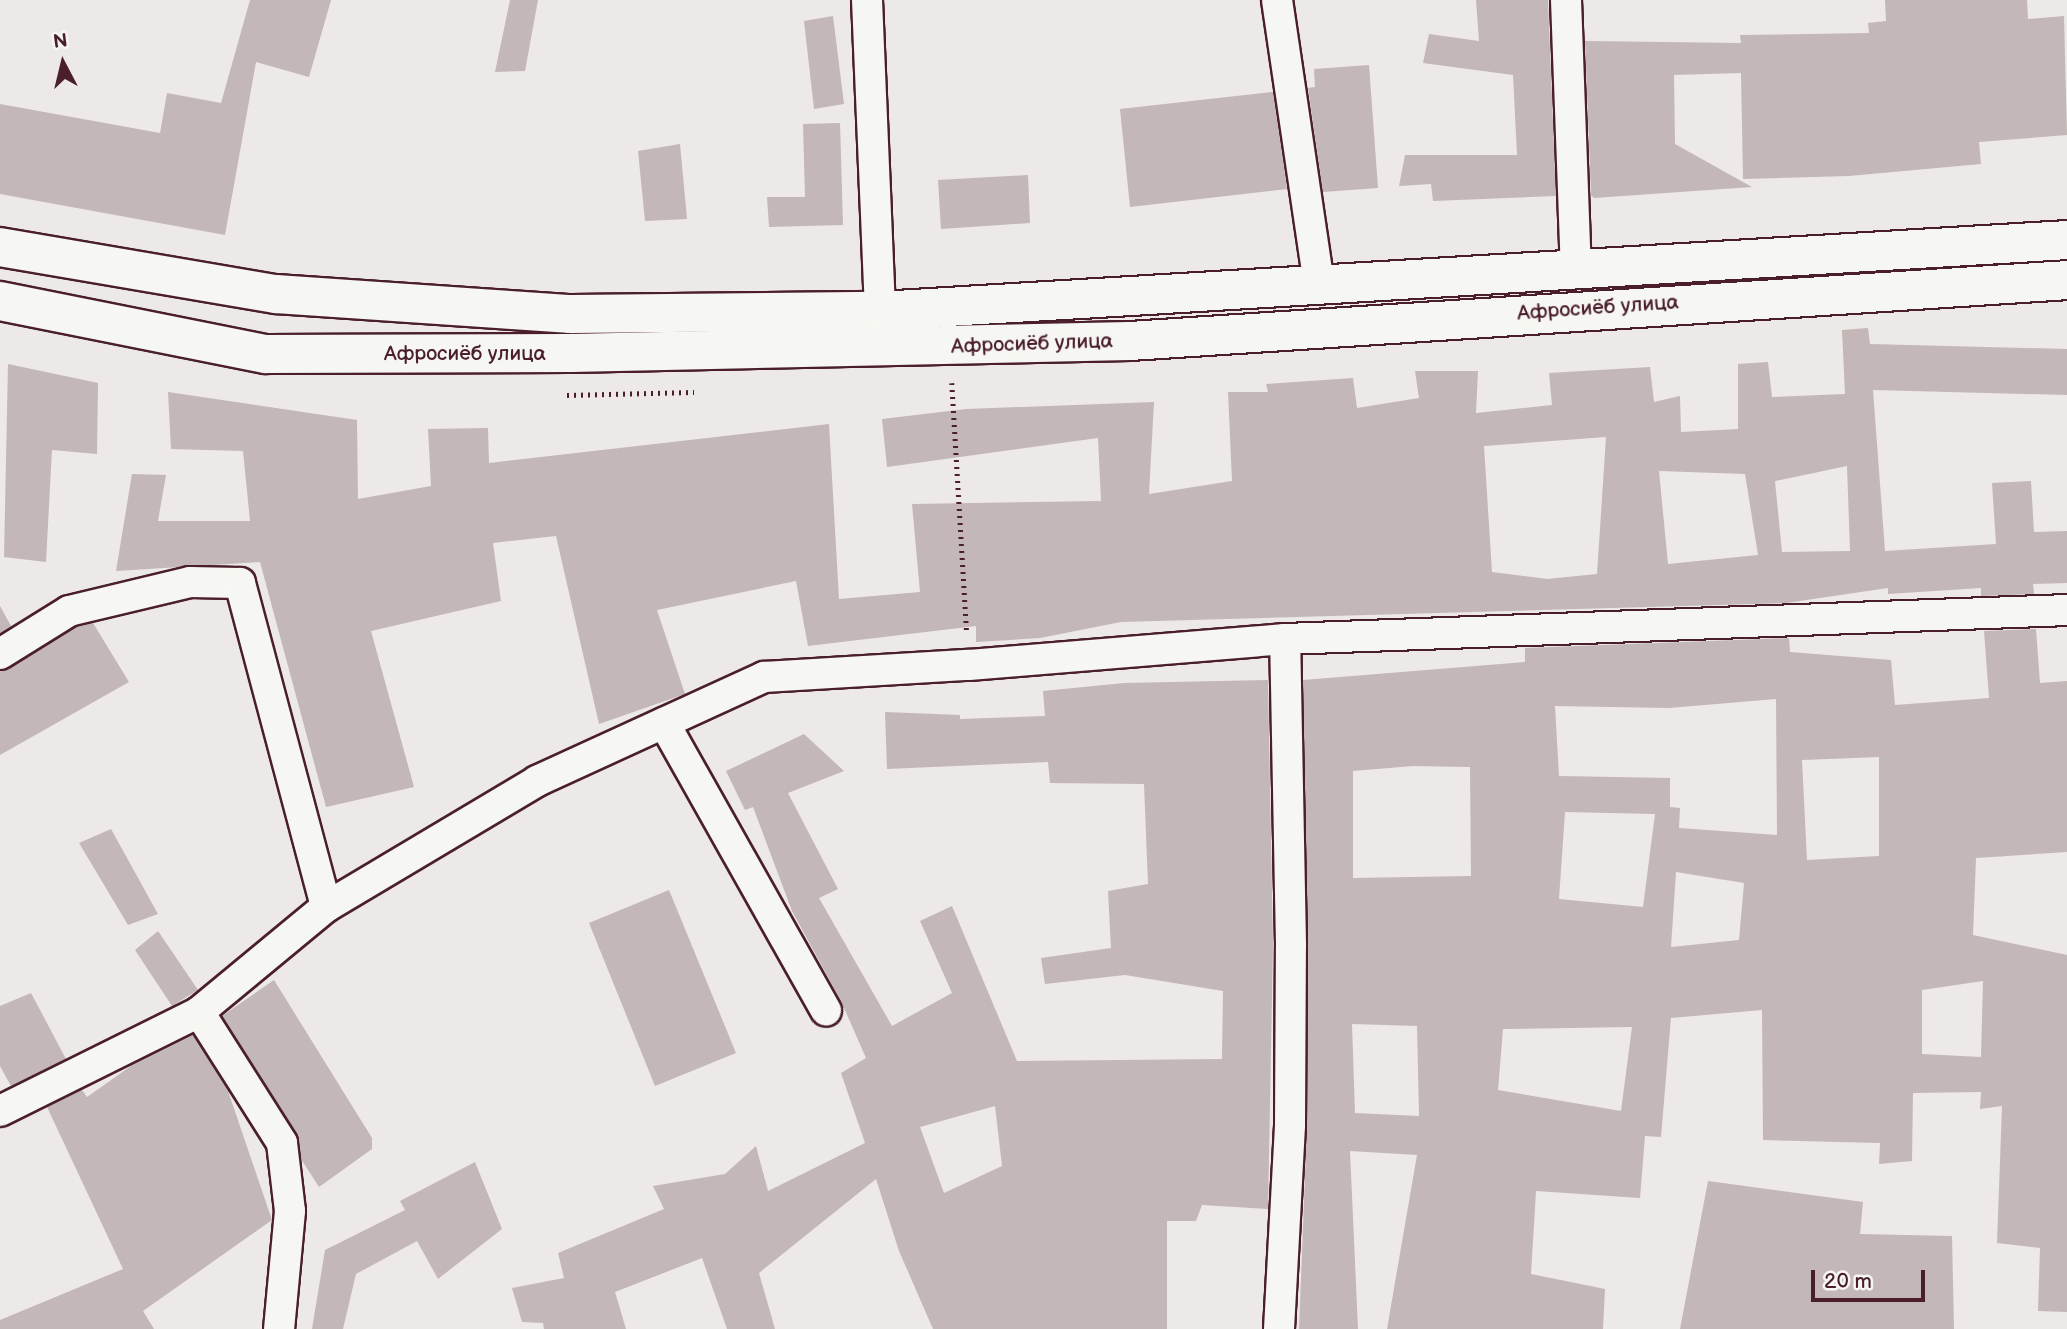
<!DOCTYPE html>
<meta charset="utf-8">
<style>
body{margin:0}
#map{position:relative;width:2067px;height:1329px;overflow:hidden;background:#ece9e6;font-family:"Balsamiq Sans",sans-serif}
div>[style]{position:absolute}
.building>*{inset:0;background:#c4b7b7}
.path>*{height:4.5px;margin-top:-2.25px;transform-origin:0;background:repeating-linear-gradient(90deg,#4a1f2b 0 2px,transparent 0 7px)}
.roads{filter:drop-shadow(2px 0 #4a1f2b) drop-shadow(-2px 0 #4a1f2b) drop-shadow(0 2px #4a1f2b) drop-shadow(0 -2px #4a1f2b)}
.street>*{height:30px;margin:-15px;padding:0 15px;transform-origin:15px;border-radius:15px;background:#f6f6f2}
.primary>*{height:38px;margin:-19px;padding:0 19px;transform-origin:19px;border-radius:19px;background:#f6f6f2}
span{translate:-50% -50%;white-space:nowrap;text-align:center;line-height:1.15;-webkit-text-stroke:5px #f6f6f2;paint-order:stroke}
.street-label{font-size:21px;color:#4a1f2b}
.north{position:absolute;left:28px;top:28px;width:70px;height:70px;-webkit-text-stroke:5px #f6f6f2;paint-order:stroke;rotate:353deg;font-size:19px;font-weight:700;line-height:28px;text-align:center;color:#4a1f2b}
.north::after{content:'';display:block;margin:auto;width:24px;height:32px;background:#4a1f2b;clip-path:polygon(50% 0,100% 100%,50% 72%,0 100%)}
.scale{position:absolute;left:1811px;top:1270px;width:114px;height:32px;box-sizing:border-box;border:4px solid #4a1f2b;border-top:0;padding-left:9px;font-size:21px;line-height:24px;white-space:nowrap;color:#4a1f2b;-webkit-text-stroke:5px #f6f6f2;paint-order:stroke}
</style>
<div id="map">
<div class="building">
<i style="clip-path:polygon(250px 0,331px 0,309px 77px,256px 62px,225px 235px,0 194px,0 104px,160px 133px,167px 93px,221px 103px)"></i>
<i style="clip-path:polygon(510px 0,538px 0,525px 71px,495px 72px)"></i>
<i style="clip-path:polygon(1476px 0,1548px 0,1556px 196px,1433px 201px,1431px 184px,1399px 186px,1405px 155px,1517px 155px,1513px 75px,1423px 63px,1429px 34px,1479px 41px)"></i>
<i style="clip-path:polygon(1885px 0,2027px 0,2028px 19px,2064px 16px,2067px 135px,1979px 142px,1981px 164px,1849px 176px,1743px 179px,1741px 73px,1674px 75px,1675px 144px,1752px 187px,1594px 198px,1591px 195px,1585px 41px,1741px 43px,1740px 35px,1869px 33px,1868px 23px,1886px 21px)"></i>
<i style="clip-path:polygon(833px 16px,844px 104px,814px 109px,804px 21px)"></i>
<i style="clip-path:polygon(1369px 65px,1378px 188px,1323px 192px,1308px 88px,1315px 87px,1314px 69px)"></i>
<i style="clip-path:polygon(1273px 92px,1287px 189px,1130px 207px,1120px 109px)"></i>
<i style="clip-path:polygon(840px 123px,843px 225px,769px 227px,767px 197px,805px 197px,803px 124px)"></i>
<i style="clip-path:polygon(680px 144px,687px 219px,645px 221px,638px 151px)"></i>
<i style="clip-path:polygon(1028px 175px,1030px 223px,941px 229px,938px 180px)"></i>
<i style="clip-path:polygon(evenodd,1868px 328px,1870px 344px,2067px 349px,2067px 395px,1873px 390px,1885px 551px,1996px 544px,1992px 483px,2031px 481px,2034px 532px,2067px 531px,2067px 583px,2033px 584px,2034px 594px,1981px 596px,1981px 588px,1888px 594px,1888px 588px,1786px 603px,1121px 622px,1040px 638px,976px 642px,976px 626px,808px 646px,796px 581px,657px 610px,685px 694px,599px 724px,556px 536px,493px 543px,501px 601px,371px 631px,414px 787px,326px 807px,260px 562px,116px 571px,132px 474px,166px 475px,158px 521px,250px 521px,243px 451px,171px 449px,168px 392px,357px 420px,358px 499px,431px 486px,428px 429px,488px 428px,489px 463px,829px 424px,839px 599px,920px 592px,912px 504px,1101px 501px,1098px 438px,887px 467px,882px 419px,966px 409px,1154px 402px,1149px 494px,1232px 481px,1228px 392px,1268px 392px,1266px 384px,1353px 378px,1357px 408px,1419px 398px,1415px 371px,1478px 371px,1476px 413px,1552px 405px,1549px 373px,1650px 367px,1654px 402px,1680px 396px,1681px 432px,1738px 429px,1738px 364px,1768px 362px,1772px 397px,1845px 394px,1842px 330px,1868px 328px,1606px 437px,1597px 574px,1547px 579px,1492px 572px,1484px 446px,1606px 437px,1868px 328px,1847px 466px,1850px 551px,1782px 552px,1775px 481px,1847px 466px,1868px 328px,1659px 471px,1745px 474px,1758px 555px,1668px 564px,1659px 471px)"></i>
<i style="clip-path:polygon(8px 364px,98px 383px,97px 454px,52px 450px,46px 562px,4px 557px)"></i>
<i style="clip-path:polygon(0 606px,11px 626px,0 633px)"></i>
<i style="clip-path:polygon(93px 623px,129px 682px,0 755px,0 671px,76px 627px)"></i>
<i style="clip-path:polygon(evenodd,2036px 629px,2040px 683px,2067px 681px,2067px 852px,1976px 858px,1973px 935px,2067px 955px,2067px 1312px,2038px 1311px,2040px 1248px,1997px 1243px,2002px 1106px,1980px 1109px,1981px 1092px,1913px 1093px,1912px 1161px,1879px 1164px,1880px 1143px,1763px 1140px,1762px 1010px,1671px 1018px,1661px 1137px,1645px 1136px,1640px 1198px,1536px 1191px,1531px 1274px,1605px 1289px,1603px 1329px,1387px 1329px,1417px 1155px,1350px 1151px,1358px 1329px,1299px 1329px,1307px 1125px,1303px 680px,1525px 662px,1525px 648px,1789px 638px,1790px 652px,1891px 660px,1895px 705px,1989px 698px,1984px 631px,2036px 629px,1776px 699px,1777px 835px,1679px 828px,1680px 808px,1670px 807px,1670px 778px,1559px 776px,1555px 706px,1669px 708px,1776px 699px,2036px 629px,1879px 757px,1879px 856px,1807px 860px,1802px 760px,1879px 757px,2036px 629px,1413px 766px,1470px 767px,1471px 876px,1353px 878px,1353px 771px,1413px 766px,2036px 629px,1565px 812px,1655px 814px,1643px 907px,1559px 899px,1565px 812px,2036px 629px,1676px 872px,1744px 883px,1739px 940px,1671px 947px,1676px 872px,2036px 629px,1983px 981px,1981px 1057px,1922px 1054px,1922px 990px,1983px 981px,2036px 629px,1352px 1024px,1417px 1026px,1419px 1116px,1355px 1113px,1352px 1024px,2036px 629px,1632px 1027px,1621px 1111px,1498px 1090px,1503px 1029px,1632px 1027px)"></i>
<i style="clip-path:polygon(evenodd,1268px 680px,1273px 945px,1268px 1209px,1202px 1205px,1196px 1221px,1167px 1221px,1167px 1329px,933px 1329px,899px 1251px,876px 1179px,759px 1273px,775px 1329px,727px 1329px,702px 1258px,615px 1292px,626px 1329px,544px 1329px,543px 1323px,522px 1322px,512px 1288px,564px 1278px,558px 1253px,664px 1209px,653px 1186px,725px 1174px,756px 1146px,768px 1191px,865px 1143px,841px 1073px,866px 1058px,841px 1001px,792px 911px,753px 807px,745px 810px,726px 771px,804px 734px,844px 771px,788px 793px,838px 889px,819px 898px,892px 1026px,952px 993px,920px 921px,952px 906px,1017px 1061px,1222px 1059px,1223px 991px,1125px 975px,1045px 984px,1041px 958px,1111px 948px,1108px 891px,1148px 884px,1144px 784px,1050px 783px,1048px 762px,887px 769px,885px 712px,960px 715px,960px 719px,1045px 716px,1043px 691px,1124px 683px,1268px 680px,995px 1106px,1002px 1166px,944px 1193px,920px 1127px,995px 1106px)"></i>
<i style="clip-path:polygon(111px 829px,158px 914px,128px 925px,79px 843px)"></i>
<i style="clip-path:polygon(669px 890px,736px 1053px,655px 1086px,589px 923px)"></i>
<i style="clip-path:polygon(158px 931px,198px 990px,172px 1006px,135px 950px)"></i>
<i style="clip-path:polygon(274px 980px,372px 1138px,372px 1149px,319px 1187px,301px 1159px,297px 1134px,222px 1016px)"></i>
<i style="clip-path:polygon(31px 993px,66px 1059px,11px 1086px,0 1066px,0 1006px)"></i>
<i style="clip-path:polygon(193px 1035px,228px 1091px,272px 1220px,143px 1311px,154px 1329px,0 1329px,0 1320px,123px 1269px,47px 1107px,82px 1090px,87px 1097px,131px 1066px)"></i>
<i style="clip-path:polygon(475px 1162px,502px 1229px,438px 1279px,417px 1241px,356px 1274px,343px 1329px,312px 1329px,325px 1250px,405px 1210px,400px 1201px)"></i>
<i style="clip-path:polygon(1708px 1181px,1863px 1202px,1860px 1234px,1952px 1236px,1954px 1329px,1680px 1329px)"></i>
</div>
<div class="path">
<i style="left:952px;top:383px;width:250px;rotate:86.6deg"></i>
<i style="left:567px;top:395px;width:127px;rotate:-1.4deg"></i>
</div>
<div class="roads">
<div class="street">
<i style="left:867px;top:0;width:311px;rotate:87.6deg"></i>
<i style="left:1277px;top:0;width:288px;rotate:81.6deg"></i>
<i style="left:1566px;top:0;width:270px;rotate:87.9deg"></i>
<i style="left:0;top:654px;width:81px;rotate:-31.9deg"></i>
<i style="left:69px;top:611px;width:124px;rotate:-13.5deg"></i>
<i style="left:190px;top:582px;width:50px;rotate:1.1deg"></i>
<i style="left:240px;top:583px;width:335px;rotate:75.1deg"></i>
<i style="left:664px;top:723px;width:330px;rotate:60.6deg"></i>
<i style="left:199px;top:1012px;width:155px;rotate:57.6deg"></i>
<i style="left:282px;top:1143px;width:68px;rotate:83.3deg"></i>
<i style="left:290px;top:1211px;width:119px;rotate:95.3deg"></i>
<i style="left:0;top:1111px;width:222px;rotate:-26.4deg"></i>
<i style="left:199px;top:1012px;width:165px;rotate:-39.6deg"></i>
<i style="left:326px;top:907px;width:246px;rotate:-30.8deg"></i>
<i style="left:537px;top:781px;width:250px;rotate:-24.6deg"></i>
<i style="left:764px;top:677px;width:205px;rotate:-3.4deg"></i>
<i style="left:969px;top:665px;width:317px;rotate:-4.7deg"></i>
<i style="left:1285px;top:639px;width:783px;rotate:-2.12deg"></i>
<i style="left:1279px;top:1329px;width:204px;rotate:-86.9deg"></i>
<i style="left:1290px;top:1125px;width:180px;rotate:-89.7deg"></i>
<i style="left:1291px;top:945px;width:306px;rotate:-91.1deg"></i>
</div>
<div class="primary">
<i style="left:0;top:247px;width:280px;rotate:9.7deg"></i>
<i style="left:276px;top:294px;width:296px;rotate:3.9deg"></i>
<i style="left:571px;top:314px;width:309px;rotate:-0.6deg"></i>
<i style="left:880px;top:311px;width:1189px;rotate:-3.42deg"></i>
<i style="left:0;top:301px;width:271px;rotate:11.3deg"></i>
<i style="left:266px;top:354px;width:305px;rotate:-0.2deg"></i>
<i style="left:571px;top:353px;width:559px;rotate:-1.23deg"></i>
<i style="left:1130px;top:341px;width:939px;rotate:-3.72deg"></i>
</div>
</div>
<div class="street-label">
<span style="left:1598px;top:308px;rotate:-4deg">Афросиёб улица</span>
<span style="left:1032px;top:344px;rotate:-2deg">Афросиёб улица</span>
<span style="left:465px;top:354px">Афросиёб улица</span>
</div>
<div class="north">N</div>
<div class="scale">20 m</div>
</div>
